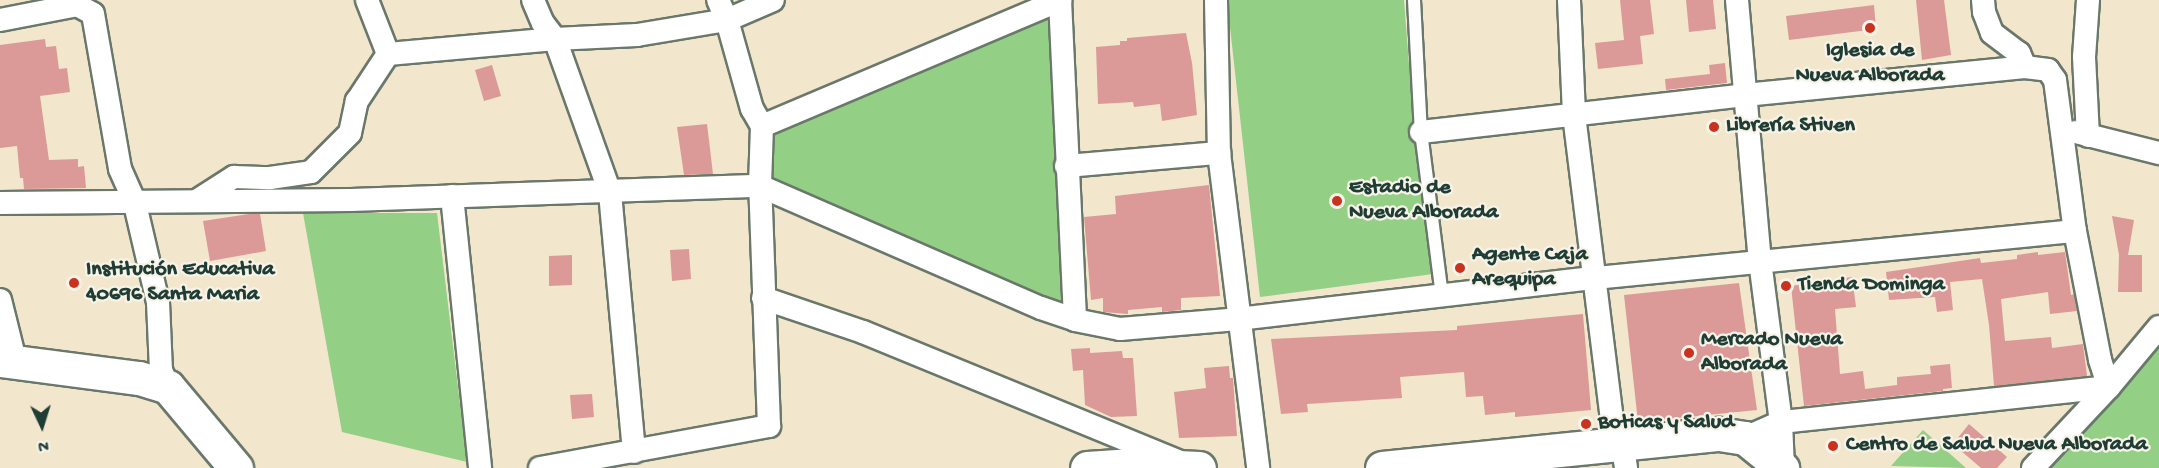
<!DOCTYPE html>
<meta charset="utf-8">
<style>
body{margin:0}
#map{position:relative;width:2159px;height:468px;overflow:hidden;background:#f2e6cd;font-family:"Gochi Hand",sans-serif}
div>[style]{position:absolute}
.green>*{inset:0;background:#93cf84}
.building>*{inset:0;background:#db9a97}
.roads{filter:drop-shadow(2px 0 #69786a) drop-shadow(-2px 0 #69786a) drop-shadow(0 2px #69786a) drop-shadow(0 -2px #69786a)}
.service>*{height:12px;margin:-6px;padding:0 6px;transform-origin:6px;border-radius:6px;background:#fff}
.minor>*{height:22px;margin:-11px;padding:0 11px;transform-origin:11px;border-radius:11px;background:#fff}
.secondary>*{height:33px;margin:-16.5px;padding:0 16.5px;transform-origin:16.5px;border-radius:16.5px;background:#fff}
.dots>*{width:16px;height:16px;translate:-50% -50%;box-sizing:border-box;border:3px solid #f7f3e8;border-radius:50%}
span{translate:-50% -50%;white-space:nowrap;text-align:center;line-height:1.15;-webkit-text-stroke:4.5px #f7f3e8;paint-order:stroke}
.poi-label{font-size:22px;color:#1f3d34;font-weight:700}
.left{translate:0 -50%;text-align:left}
.north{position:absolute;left:12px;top:396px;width:60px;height:60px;-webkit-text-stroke:4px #f7f3e8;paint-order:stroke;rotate:176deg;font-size:16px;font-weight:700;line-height:24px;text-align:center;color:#1f3d34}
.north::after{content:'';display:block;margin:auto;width:21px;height:27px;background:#1f3d34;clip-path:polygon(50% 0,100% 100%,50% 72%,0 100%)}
</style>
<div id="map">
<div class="green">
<i style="clip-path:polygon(1227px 0,1404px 0,1414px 129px,1433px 274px,1260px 297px)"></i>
<i style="clip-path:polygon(1052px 17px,1062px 307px,771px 180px,775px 131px)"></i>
<i style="clip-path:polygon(303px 213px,437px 213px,467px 462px,342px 432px)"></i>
<i style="clip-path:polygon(2159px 346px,2159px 468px,2051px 468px)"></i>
<i style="clip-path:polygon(1923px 430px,1966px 468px,1891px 466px)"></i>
</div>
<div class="building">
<i style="clip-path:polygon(1620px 0,1650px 0,1654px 34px,1640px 36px,1643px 64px,1598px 69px,1595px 43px,1624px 40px)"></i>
<i style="clip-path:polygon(1686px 0,1713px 0,1716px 29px,1689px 32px)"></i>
<i style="clip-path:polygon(1916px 0,1944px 0,1951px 55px,1922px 60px)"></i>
<i style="clip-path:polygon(1874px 5px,1876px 29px,1789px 40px,1786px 16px)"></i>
<i style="clip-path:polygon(1186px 33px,1192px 63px,1197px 115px,1162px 121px,1160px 104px,1134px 107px,1133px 102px,1098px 104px,1096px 47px,1120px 45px,1120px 41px,1127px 41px,1127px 38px)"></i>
<i style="clip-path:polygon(45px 39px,46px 47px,56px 46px,59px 69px,67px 68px,70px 92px,40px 96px,49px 160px,78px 159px,78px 167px,84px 166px,86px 188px,24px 189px,23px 178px,20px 178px,17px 146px,0 148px,0 45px)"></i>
<i style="clip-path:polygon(1725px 63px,1727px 83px,1666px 90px,1665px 79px,1710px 74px,1709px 65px)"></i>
<i style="clip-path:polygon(492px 65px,501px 96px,484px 101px,475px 70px)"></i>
<i style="clip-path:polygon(707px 124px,713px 174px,684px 175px,677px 127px)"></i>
<i style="clip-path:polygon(1209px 185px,1220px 296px,1181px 298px,1181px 310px,1162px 312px,1162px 307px,1128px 310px,1128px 314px,1103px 312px,1103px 298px,1091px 300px,1084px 217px,1116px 214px,1115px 196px)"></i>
<i style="clip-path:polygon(249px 214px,260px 214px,266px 251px,210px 261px,203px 221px)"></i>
<i style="clip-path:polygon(2112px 216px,2134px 220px,2128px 255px,2142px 255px,2142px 292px,2118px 292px,2119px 255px)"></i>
<i style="clip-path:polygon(689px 249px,691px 279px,672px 281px,670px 250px)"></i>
<i style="clip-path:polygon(2038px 252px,2038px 255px,2065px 252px,2071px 295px,2074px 294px,2077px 311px,2050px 314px,2048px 292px,2001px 299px,2005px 341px,2051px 337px,2052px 348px,2083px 344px,2087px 376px,1994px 386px,1989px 325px,1982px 279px,1950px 282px,1953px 310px,1937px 312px,1935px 297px,1889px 300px,1886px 272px,1980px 258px,1981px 263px,2017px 259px,2017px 255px)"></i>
<i style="clip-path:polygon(572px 255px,572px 285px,549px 286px,549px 256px)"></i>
<i style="clip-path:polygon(1852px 277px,1856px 307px,1835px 309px,1840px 374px,1863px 371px,1865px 389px,1897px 385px,1897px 377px,1931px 374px,1930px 366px,1950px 364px,1952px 388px,1943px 389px,1943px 391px,1804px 406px,1791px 286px)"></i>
<i style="clip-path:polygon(1739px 283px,1757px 410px,1638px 422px,1624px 295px)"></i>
<i style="clip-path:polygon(1583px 314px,1591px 410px,1515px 417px,1515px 412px,1485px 415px,1483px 396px,1466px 397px,1464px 372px,1400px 377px,1402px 398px,1307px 404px,1308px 412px,1281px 414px,1271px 339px,1457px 330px,1457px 326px)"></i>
<i style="clip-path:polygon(1090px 348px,1090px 353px,1122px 351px,1123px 358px,1133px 358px,1137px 416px,1111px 417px,1085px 405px,1083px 370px,1073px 371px,1071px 349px)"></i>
<i style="clip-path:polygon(1229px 366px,1230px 378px,1233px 378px,1237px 436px,1179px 438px,1174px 392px,1206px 388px,1204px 368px)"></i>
<i style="clip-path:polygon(592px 394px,594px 417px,572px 419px,570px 395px)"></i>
<i style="clip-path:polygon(1969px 424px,2007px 457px,1997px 468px,1981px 468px,1953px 444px)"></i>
</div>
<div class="roads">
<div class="service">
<i style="left:1414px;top:0;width:132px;rotate:87deg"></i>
<i style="left:1421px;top:132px;width:164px;rotate:82.7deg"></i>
</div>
<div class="minor">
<i style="left:367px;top:0;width:58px;rotate:68.7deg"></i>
<i style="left:533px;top:0;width:25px;rotate:67deg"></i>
<i style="left:543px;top:23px;width:20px;rotate:53deg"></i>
<i style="left:555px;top:39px;width:164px;rotate:70.3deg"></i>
<i style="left:610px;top:193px;width:260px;rotate:84.7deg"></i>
<i style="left:1060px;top:0;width:320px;rotate:87.3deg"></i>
<i style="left:1216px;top:0;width:153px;rotate:88.9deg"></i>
<i style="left:1219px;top:153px;width:317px;rotate:82.9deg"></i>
<i style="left:1569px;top:0;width:115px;rotate:87.5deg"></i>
<i style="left:1574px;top:115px;width:333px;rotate:82.9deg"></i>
<i style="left:1615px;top:445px;width:13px;rotate:48deg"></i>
<i style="left:1624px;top:455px;width:13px;rotate:81deg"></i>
<i style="left:1737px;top:0;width:262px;rotate:85deg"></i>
<i style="left:1760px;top:261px;width:162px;rotate:82.6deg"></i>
<i style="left:1781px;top:422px;width:46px;rotate:87.5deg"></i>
<i style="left:1983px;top:0;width:12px;rotate:85deg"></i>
<i style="left:1984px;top:12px;width:22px;rotate:69deg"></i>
<i style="left:1992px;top:33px;width:34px;rotate:37deg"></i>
<i style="left:2019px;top:53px;width:15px;rotate:67deg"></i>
<i style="left:2088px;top:0;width:57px;rotate:94deg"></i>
<i style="left:2084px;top:57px;width:79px;rotate:87.1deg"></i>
<i style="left:0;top:20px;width:78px;rotate:-11deg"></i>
<i style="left:77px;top:5px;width:18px;rotate:29deg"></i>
<i style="left:93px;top:14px;width:157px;rotate:80.1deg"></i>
<i style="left:120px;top:169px;width:34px;rotate:66deg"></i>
<i style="left:134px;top:200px;width:105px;rotate:76.8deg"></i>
<i style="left:158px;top:302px;width:68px;rotate:87.5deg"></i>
<i style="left:161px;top:370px;width:18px;rotate:68deg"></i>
<i style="left:388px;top:54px;width:168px;rotate:-5.1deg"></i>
<i style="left:555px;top:39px;width:82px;rotate:-2.8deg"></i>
<i style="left:637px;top:35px;width:91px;rotate:-9.5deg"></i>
<i style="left:727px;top:20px;width:50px;rotate:-23.5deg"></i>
<i style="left:762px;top:126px;width:324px;rotate:-22.9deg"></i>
<i style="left:1421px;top:132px;width:326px;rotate:-6.5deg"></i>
<i style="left:1745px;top:95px;width:281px;rotate:-5.7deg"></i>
<i style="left:2025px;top:67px;width:23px;rotate:7deg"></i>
<i style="left:2048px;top:70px;width:12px;rotate:55deg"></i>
<i style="left:2055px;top:80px;width:152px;rotate:82.5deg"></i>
<i style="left:2075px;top:231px;width:131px;rotate:79deg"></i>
<i style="left:2100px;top:360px;width:28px;rotate:72deg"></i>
<i style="left:2109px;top:387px;width:330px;rotate:173.9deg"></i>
<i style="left:1781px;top:422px;width:39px;rotate:156deg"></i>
<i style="left:2076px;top:132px;width:86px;rotate:14.2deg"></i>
<i style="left:1066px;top:166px;width:154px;rotate:-4.9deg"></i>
<i style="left:452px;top:196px;width:273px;rotate:84.1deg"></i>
<i style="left:198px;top:200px;width:43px;rotate:-32.6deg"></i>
<i style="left:234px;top:177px;width:36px;rotate:2deg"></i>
<i style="left:270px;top:178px;width:41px;rotate:-8.3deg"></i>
<i style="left:311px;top:172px;width:55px;rotate:-45deg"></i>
<i style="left:350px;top:133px;width:33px;rotate:-78deg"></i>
<i style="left:357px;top:101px;width:56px;rotate:-56.6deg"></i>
<i style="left:0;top:203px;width:351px;rotate:-0.5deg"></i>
<i style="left:351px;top:200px;width:409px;rotate:-2deg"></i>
<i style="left:760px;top:186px;width:306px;rotate:23.5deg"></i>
<i style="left:1041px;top:308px;width:36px;rotate:19deg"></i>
<i style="left:1075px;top:320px;width:46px;rotate:11.3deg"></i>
<i style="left:1120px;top:329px;width:118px;rotate:-4.8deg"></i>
<i style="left:1238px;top:319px;width:359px;rotate:-6.6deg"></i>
<i style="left:1595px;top:278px;width:482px;rotate:-5.6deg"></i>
<i style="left:763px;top:298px;width:106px;rotate:18.8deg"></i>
<i style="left:863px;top:332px;width:340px;rotate:22.3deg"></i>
<i style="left:0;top:300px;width:62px;rotate:76deg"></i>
<i style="left:540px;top:468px;width:233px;rotate:-10.4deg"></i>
<i style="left:769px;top:426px;width:240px;rotate:-92.1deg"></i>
<i style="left:760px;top:186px;width:60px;rotate:-88.1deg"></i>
<i style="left:762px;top:126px;width:20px;rotate:-120deg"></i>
<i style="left:752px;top:109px;width:92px;rotate:-105.7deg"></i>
<i style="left:727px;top:20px;width:22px;rotate:-114deg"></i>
<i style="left:2033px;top:468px;width:111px;rotate:-46.8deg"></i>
<i style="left:2109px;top:387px;width:78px;rotate:-50.2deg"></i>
</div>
<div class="secondary">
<i style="left:0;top:360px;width:140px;rotate:7.4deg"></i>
<i style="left:139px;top:378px;width:30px;rotate:17deg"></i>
<i style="left:168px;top:387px;width:106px;rotate:50deg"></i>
<i style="left:1087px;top:468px;width:45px;rotate:-3.8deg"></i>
<i style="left:1132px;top:465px;width:67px;rotate:2.6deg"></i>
<i style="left:1382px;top:468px;width:339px;rotate:-5.8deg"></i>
<i style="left:1719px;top:434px;width:26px;rotate:9deg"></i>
<i style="left:1745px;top:438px;width:48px;rotate:39deg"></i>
</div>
</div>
<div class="dots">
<i style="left:1870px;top:28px;background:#c8321e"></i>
<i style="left:1714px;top:127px;background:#c8321e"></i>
<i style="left:1337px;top:201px;background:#c8321e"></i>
<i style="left:1460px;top:268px;background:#c8321e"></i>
<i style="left:74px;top:283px;background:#c8321e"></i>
<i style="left:1786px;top:286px;background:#c8321e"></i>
<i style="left:1689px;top:353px;background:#c8321e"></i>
<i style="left:1586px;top:424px;background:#c8321e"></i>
<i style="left:1833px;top:446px;background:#c8321e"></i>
</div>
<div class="poi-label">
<span style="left:1870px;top:64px">Iglesia de<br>Nueva Alborada</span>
<span class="left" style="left:1726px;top:127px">Librería Stiven</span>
<span class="left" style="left:1349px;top:201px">Estadio de<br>Nueva Alborada</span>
<span class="left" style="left:1472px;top:268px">Agente Caja<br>Arequipa</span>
<span class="left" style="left:86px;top:283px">Institución Educativa<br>40696 Santa Maria</span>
<span class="left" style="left:1798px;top:286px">Tienda Dominga</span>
<span class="left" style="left:1701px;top:353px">Mercado Nueva<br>Alborada</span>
<span class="left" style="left:1598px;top:424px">Boticas y Salud</span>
<span class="left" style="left:1846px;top:446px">Centro de Salud Nueva Alborada</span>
</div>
<div class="north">N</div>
</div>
